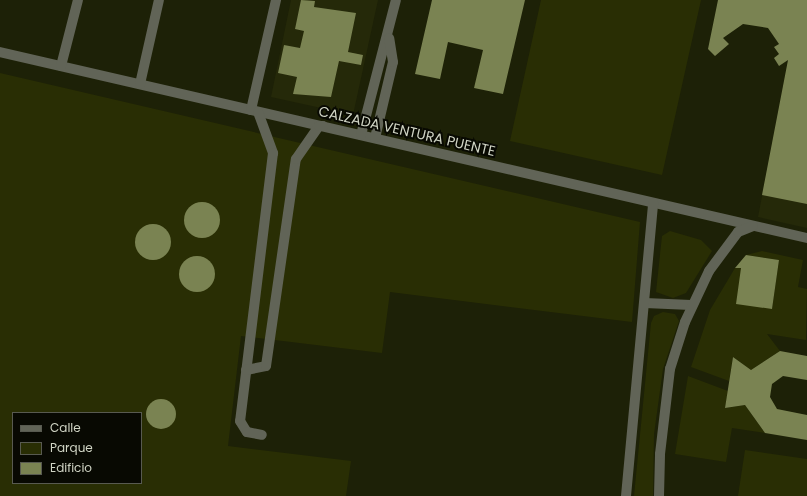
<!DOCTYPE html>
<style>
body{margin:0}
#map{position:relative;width:807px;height:496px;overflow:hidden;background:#1d2107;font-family:Poppins,sans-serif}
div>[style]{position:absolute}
.built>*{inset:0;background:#252909}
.green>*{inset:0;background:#292e04}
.building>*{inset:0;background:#7a8352}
.round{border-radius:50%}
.minor>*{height:10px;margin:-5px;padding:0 5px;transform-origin:5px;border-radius:5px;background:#616457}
span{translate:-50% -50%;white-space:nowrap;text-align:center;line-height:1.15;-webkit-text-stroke:4px #080902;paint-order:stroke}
.street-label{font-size:14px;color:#d0d4c4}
.legend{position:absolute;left:12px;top:412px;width:130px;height:72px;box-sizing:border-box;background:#080902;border:1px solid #585a50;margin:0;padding:5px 7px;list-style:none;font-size:12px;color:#d0d4c4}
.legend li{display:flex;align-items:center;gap:8px;height:20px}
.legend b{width:20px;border:1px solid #585a50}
</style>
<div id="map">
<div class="built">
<i style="clip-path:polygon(291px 0,378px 0,353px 115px,271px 97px)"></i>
<i style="clip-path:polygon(800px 0,807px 0,807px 228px,758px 217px)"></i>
</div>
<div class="green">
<i style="clip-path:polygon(541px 0,701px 0,662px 175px,510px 141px)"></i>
<i style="clip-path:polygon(evenodd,0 73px,640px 222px,632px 322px,390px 292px,382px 353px,241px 336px,228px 446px,351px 461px,346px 496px,0 496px,0 73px,13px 413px,141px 413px,141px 483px,13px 483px,13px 413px)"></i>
<i style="clip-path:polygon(670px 231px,701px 240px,712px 251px,686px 293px,673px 298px,656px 292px,662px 236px)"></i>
<i style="clip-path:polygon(762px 251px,803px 260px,798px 287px,807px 289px,806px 340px,767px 334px,780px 351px,751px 370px,733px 357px,729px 381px,691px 367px,710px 310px,735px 268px,741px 268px,772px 308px,779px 260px,746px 255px)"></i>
<i style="clip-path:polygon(663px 312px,675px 314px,679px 321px,663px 369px,654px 434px,653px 496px,634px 496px,651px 323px,654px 316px)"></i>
<i style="clip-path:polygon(688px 376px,728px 391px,725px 408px,745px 405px,765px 433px,732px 428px,726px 462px,675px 454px)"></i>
<i style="clip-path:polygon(745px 450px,807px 459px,807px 496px,738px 496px)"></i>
</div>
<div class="building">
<i style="clip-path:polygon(301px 0,315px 1px,314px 7px,356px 13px,348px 52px,363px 55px,361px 65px,339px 61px,331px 97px,293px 94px,297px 77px,278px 73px,284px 45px,300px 48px,304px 31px,295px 29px)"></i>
<i style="clip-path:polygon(432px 0,525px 0,503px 94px,474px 88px,483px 50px,448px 42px,440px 79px,415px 74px)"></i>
<i style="clip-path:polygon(718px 0,807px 0,807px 204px,762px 195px,788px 60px,779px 66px,774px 58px,779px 54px,774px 47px,779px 44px,768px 28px,743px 24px,723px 38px,729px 44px,715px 56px,708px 49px)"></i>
<i class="round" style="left:184px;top:202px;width:36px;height:36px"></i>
<i class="round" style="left:135px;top:224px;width:36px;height:36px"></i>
<i style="clip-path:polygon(746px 255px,779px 260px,772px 309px,736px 304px,741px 268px,735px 268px)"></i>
<i class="round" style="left:179px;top:256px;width:36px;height:36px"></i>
<i style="clip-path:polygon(780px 351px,807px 356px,807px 380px,783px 376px,772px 384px,770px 397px,777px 409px,807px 415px,807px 440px,765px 433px,745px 405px,725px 408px,733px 357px,751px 370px)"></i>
<i class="round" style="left:146px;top:399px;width:30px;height:30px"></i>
</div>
<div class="minor">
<i style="left:0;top:52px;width:828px;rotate:12.98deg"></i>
<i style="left:61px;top:66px;width:68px;rotate:-75.6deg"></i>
<i style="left:140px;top:84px;width:86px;rotate:-77.3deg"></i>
<i style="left:251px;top:110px;width:113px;rotate:-77.2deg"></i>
<i style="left:258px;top:112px;width:44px;rotate:69.9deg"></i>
<i style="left:273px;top:153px;width:270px;rotate:97deg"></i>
<i style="left:240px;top:421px;width:13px;rotate:58deg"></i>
<i style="left:247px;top:432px;width:15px;rotate:11deg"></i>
<i style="left:361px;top:135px;width:139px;rotate:-75.5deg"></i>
<i style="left:375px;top:138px;width:78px;rotate:-76.7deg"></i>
<i style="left:393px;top:62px;width:24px;rotate:-99deg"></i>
<i style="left:645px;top:303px;width:46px;rotate:2.5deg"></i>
<i style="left:246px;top:370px;width:20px;rotate:-11deg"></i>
<i style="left:266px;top:366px;width:209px;rotate:-81.8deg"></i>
<i style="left:296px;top:159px;width:40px;rotate:-55.1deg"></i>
<i style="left:319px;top:126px;width:4px"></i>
<i style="left:626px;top:496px;width:294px;rotate:-84.7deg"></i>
<i style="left:659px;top:496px;width:42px;rotate:-88.6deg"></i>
<i style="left:660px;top:454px;width:86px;rotate:-83.3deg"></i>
<i style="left:670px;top:369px;width:49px;rotate:-72.3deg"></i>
<i style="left:685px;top:322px;width:56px;rotate:-64.8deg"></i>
<i style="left:709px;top:271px;width:49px;rotate:-53.4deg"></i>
<i style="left:738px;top:232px;width:16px;rotate:-22deg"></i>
</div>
<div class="street-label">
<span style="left:407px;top:131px;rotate:13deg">CALZADA VENTURA PUENTE</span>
</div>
<ul class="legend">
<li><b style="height:5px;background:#616457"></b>Calle</li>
<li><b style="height:11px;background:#292e04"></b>Parque</li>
<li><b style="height:11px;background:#7a8352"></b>Edificio</li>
</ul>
</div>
